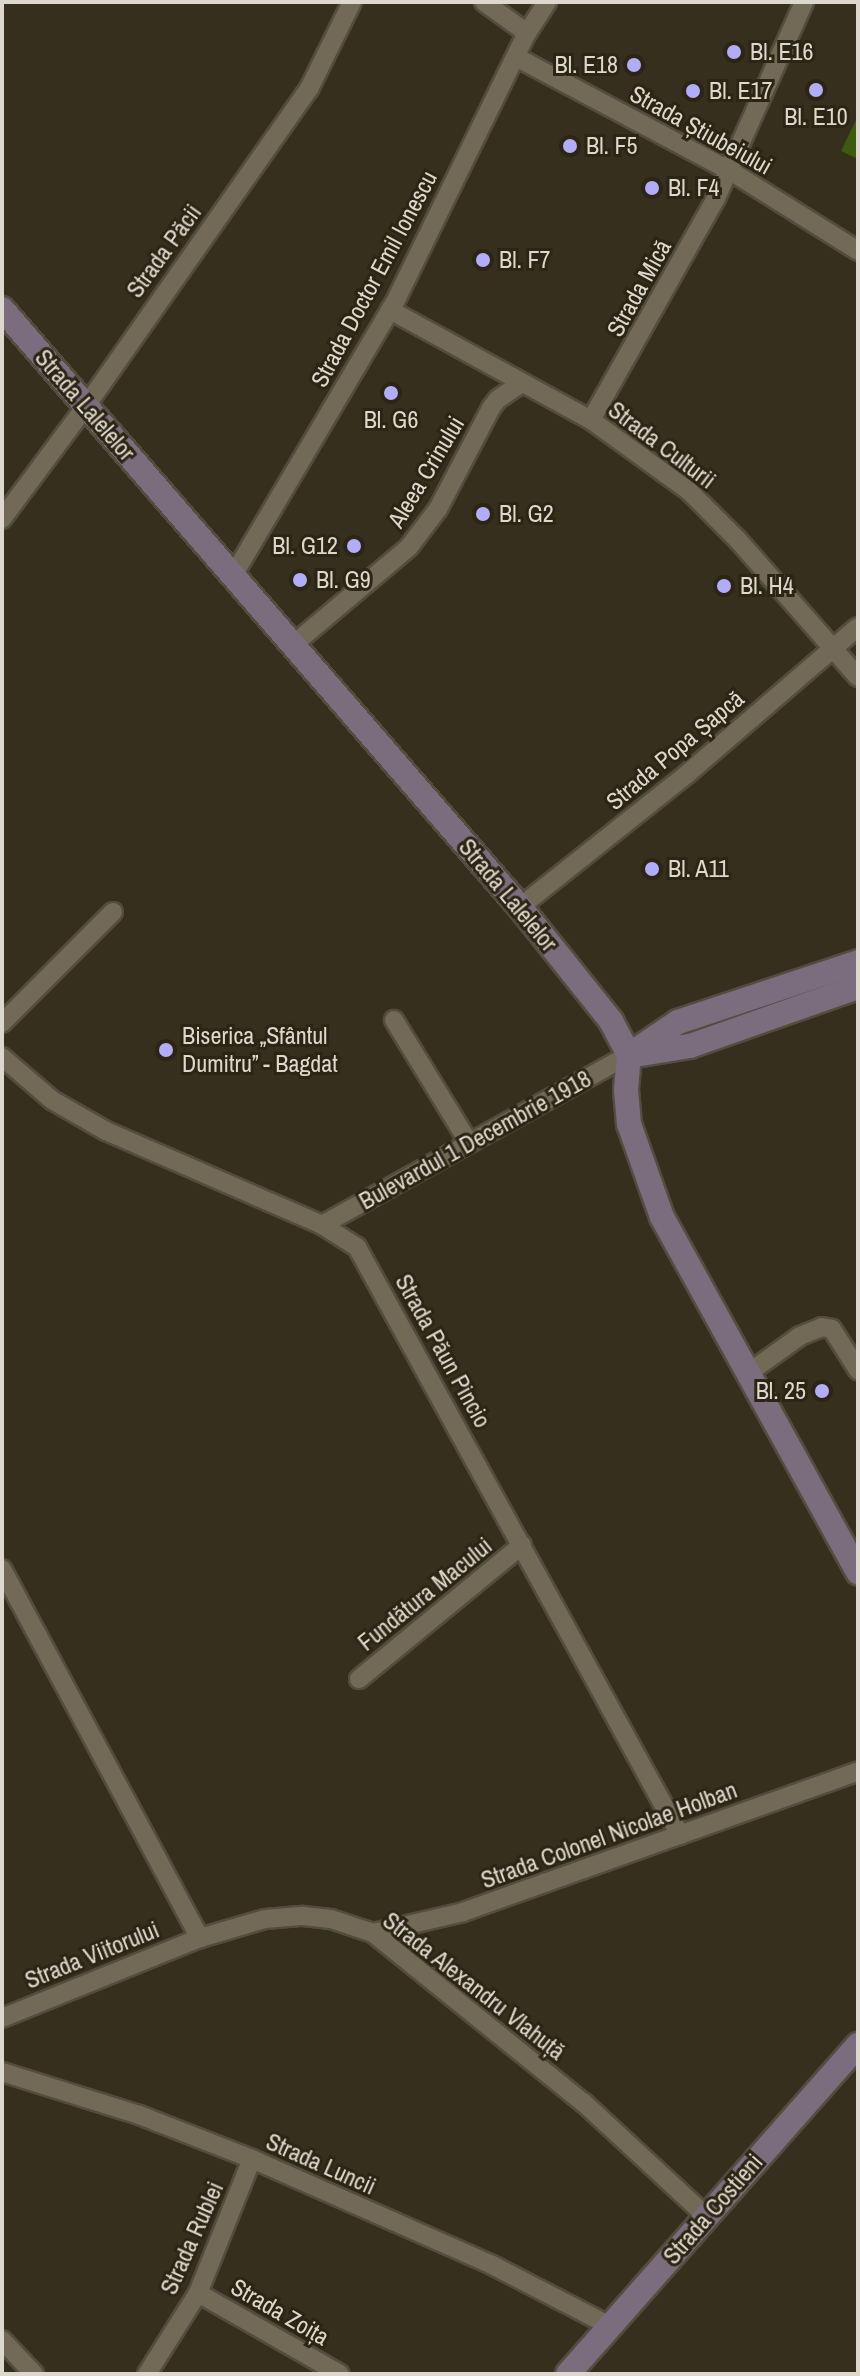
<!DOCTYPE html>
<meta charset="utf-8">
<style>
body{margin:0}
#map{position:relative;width:860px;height:2376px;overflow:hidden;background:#372f1e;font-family:"Archivo Narrow",sans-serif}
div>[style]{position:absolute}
.green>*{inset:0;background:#3d5a0e}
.roads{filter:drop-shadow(2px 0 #534d3f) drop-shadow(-2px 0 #534d3f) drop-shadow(0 2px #534d3f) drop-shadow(0 -2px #534d3f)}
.street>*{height:18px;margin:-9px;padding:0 9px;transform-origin:9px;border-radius:9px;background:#726a57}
.secondary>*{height:24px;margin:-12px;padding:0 12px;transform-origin:12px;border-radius:12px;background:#7b6c7e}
.dots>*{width:22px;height:22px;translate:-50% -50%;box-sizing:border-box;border:4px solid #2d2514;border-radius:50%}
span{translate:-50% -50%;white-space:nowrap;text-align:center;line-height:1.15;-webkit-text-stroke:6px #2d2514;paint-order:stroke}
.poi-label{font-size:24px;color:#ddd8ce}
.left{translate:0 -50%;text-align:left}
.right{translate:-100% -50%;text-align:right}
.street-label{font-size:24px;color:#ddd8ce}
.frame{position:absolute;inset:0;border:4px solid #ddd8ce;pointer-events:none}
</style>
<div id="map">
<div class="green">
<i style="clip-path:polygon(858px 116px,858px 159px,841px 151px)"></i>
</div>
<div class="roads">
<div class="street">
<i style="left:484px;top:2px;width:53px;rotate:35.8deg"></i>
<i style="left:516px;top:57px;width:239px;rotate:28deg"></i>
<i style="left:727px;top:169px;width:155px;rotate:32deg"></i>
<i style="left:390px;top:310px;width:229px;rotate:28.7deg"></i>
<i style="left:591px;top:420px;width:121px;rotate:35.9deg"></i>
<i style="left:689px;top:491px;width:69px;rotate:45deg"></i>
<i style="left:738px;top:540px;width:182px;rotate:48.8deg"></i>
<i style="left:591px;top:420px;width:255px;rotate:-60.6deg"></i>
<i style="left:716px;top:198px;width:215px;rotate:-65.8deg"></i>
<i style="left:2px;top:519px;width:141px;rotate:-53.4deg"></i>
<i style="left:86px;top:406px;width:388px;rotate:-54.9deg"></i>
<i style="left:309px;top:89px;width:97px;rotate:-63.7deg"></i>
<i style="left:234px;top:574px;width:316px;rotate:-59.4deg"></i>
<i style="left:395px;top:302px;width:300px;rotate:-63.9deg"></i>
<i style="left:527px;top:33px;width:37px;rotate:-57deg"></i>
<i style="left:294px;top:644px;width:150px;rotate:-40.1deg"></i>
<i style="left:409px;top:547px;width:48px;rotate:-52.7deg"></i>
<i style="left:438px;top:509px;width:114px;rotate:-62.3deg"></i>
<i style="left:491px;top:408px;width:11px;rotate:-52deg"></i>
<i style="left:498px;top:399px;width:29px;rotate:-34deg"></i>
<i style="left:520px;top:907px;width:213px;rotate:-38.5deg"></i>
<i style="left:687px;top:774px;width:225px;rotate:-40.7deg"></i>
<i style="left:394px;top:1020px;width:144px;rotate:58.6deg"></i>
<i style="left:2px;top:1023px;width:157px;rotate:-45deg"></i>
<i style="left:2px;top:1057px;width:66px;rotate:40.7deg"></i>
<i style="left:52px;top:1100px;width:62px;rotate:29.9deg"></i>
<i style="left:106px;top:1131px;width:236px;rotate:23.5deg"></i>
<i style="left:322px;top:1225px;width:41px;rotate:32.2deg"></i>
<i style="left:357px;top:1247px;width:671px;rotate:61.22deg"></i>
<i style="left:322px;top:1225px;width:351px;rotate:-29deg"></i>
<i style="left:747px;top:1374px;width:65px;rotate:-35.6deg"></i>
<i style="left:800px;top:1336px;width:24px;rotate:-22deg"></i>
<i style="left:822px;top:1327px;width:10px;rotate:11deg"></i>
<i style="left:832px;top:1329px;width:49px;rotate:57.6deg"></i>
<i style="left:2px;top:1569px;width:419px;rotate:61.8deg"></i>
<i style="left:200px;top:1938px;width:68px;rotate:-16.3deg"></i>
<i style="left:265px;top:1919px;width:38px;rotate:-5deg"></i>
<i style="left:303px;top:1916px;width:28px;rotate:6deg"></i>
<i style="left:331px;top:1919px;width:44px;rotate:18.4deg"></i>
<i style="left:373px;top:1933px;width:271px;rotate:38.9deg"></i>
<i style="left:584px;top:2103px;width:168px;rotate:42.8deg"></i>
<i style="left:359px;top:1679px;width:211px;rotate:-39.4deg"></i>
<i style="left:373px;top:1933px;width:92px;rotate:-13.1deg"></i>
<i style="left:463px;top:1912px;width:419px;rotate:-19.6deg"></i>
<i style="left:2px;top:2018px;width:214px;rotate:-22deg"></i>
<i style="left:2px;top:2072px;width:144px;rotate:17.4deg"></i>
<i style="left:139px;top:2115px;width:121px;rotate:21.3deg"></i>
<i style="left:252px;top:2159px;width:262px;rotate:23.8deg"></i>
<i style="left:492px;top:2265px;width:133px;rotate:27.3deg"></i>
<i style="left:198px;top:2293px;width:163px;rotate:29.7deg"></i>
<i style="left:2px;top:2340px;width:47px;rotate:46.7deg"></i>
<i style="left:147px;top:2374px;width:96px;rotate:-57.8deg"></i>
<i style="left:198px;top:2293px;width:144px;rotate:-68.1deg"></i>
</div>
<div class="secondary">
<i style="left:2px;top:309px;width:791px;rotate:49.1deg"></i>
<i style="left:520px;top:907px;width:146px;rotate:51.4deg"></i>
<i style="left:611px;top:1021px;width:38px;rotate:62deg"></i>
<i style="left:629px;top:1055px;width:35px;rotate:95deg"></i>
<i style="left:626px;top:1090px;width:34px;rotate:85deg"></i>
<i style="left:629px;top:1124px;width:99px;rotate:70.5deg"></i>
<i style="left:662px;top:1217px;width:406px;rotate:61.1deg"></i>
<i style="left:629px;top:1055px;width:59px;rotate:-34deg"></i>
<i style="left:678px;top:1022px;width:190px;rotate:-18.4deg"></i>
<i style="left:635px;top:1055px;width:56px;rotate:-9.3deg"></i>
<i style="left:690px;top:1046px;width:178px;rotate:-19.4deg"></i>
<i style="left:568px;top:2374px;width:439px;rotate:-48.6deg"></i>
</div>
</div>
<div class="dots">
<i style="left:734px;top:52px;background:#b1adfa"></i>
<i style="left:634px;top:65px;background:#b1adfa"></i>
<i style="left:816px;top:90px;background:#b1adfa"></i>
<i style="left:693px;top:91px;background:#b1adfa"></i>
<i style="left:570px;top:146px;background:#b1adfa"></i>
<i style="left:652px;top:188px;background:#b1adfa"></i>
<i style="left:483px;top:260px;background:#b1adfa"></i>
<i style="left:391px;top:393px;background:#b1adfa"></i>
<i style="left:483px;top:514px;background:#b1adfa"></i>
<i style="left:354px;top:546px;background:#b1adfa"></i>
<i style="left:300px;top:580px;background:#b1adfa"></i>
<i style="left:724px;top:586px;background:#b1adfa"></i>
<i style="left:652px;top:869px;background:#b1adfa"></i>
<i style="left:166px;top:1050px;background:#b1adfa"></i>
<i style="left:822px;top:1391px;background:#b1adfa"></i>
</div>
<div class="poi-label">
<span class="left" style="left:750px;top:52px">Bl. E16</span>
<span class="right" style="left:618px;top:65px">Bl. E18</span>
<span class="left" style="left:709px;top:91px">Bl. E17</span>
<span style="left:816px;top:117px">Bl. E10</span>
<span class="left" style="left:586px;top:146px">Bl. F5</span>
<span class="left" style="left:668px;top:188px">Bl. F4</span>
<span class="left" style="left:499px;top:260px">Bl. F7</span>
<span style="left:391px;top:420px">Bl. G6</span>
<span class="left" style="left:499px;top:514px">Bl. G2</span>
<span class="right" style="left:338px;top:546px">Bl. G12</span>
<span class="left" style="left:316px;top:580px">Bl. G9</span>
<span class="left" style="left:740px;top:586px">Bl. H4</span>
<span class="left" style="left:668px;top:869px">Bl. A11</span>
<span class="left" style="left:182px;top:1050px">Biserica „Sfântul<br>Dumitru” - Bagdat</span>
<span class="right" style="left:806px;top:1391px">Bl. 25</span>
</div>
<div class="street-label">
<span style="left:701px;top:130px;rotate:29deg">Strada Știubeiului</span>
<span style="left:164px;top:251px;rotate:-54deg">Strada Păcii</span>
<span style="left:374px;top:279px;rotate:-62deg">Strada Doctor Emil Ionescu</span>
<span style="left:639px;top:288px;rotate:-61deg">Strada Mică</span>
<span style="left:85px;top:405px;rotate:49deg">Strada Lalelelor</span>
<span style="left:662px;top:445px;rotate:37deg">Strada Culturii</span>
<span style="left:426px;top:472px;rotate:-59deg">Aleea Crinului</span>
<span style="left:675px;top:750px;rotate:-40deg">Strada Popa Șapcă</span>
<span style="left:508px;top:895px;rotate:50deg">Strada Lalelelor</span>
<span style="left:475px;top:1140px;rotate:-29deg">Bulevardul 1 Decembrie 1918</span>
<span style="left:443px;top:1351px;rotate:61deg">Strada Păun Pincio</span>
<span style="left:425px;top:1594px;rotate:-39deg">Fundătura Macului</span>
<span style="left:609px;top:1835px;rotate:-20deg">Strada Colonel Nicolae Holban</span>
<span style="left:92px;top:1955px;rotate:-22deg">Strada Viitorului</span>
<span style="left:474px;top:1986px;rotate:38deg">Strada Alexandru Vlahuță</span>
<span style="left:321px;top:2164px;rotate:24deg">Strada Luncii</span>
<span style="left:713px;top:2209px;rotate:-49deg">Strada Costieni</span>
<span style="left:192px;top:2238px;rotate:-66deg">Strada Rublei</span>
<span style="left:280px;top:2312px;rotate:30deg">Strada Zoița</span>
</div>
<div class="frame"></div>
</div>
